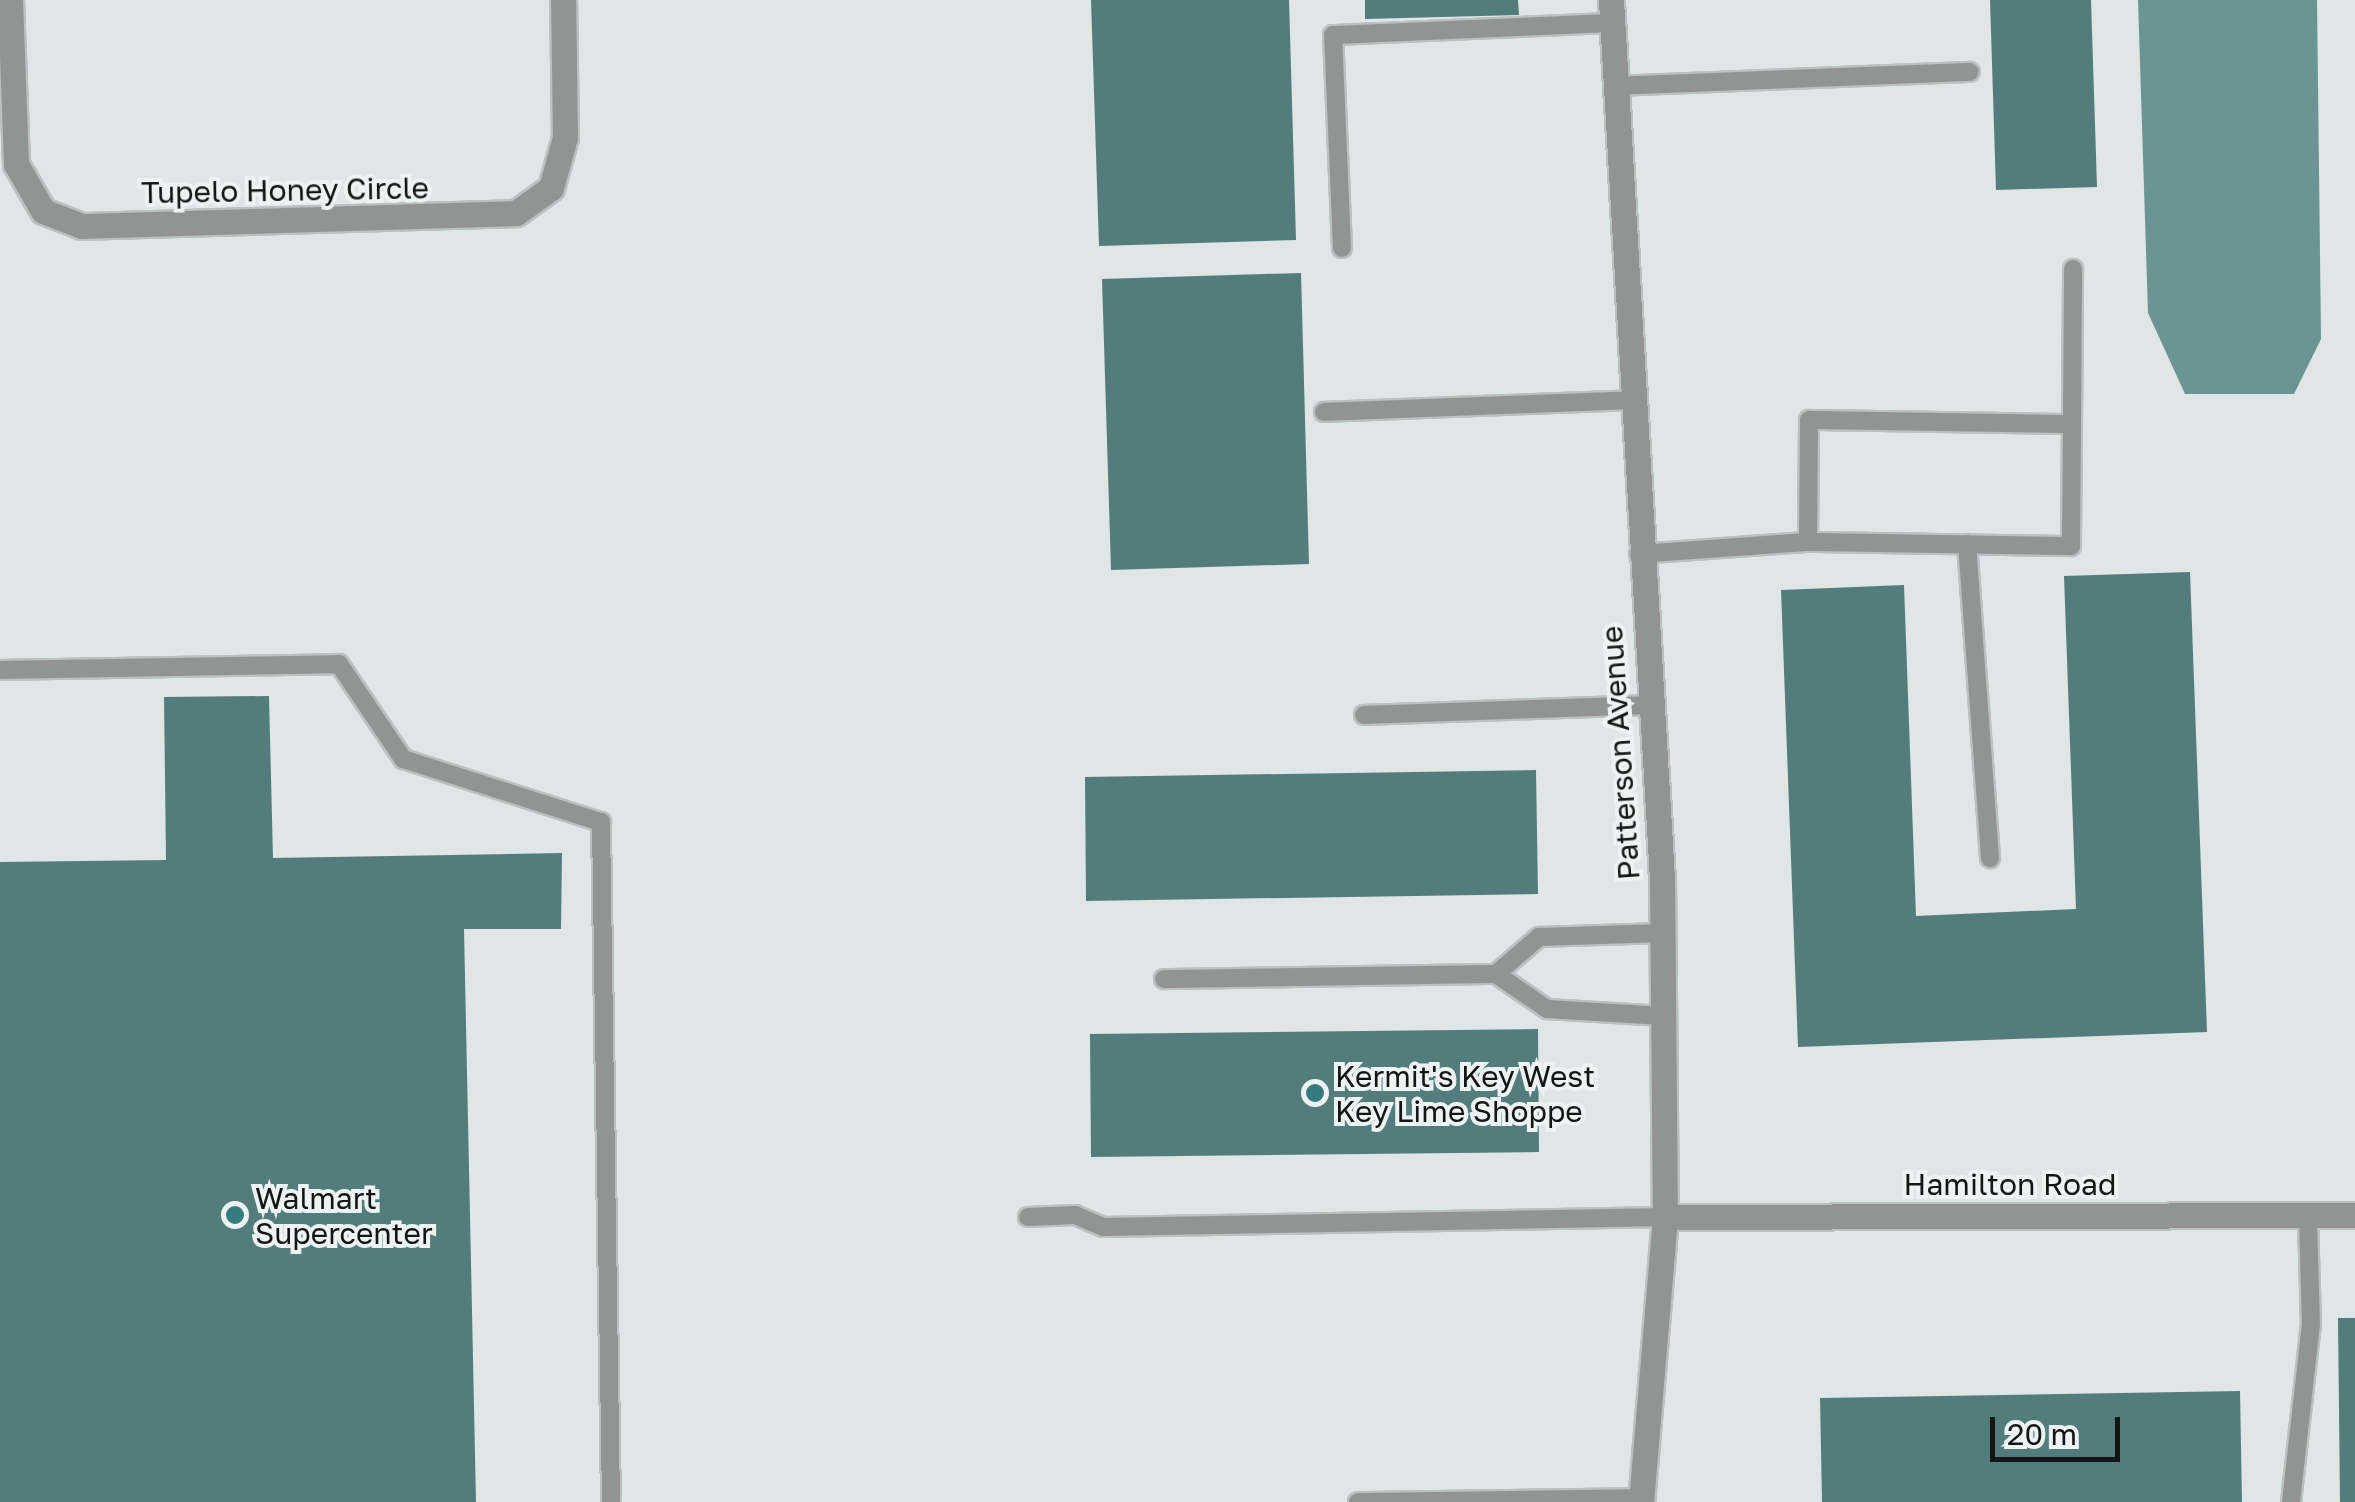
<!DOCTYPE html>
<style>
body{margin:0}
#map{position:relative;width:2355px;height:1502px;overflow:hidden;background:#e0e5e5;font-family:"Golos Text",sans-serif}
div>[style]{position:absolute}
.water>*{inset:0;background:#6b9595}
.building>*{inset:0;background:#537d7d}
.roads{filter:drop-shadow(2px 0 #bbc0c0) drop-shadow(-2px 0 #bbc0c0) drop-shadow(0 2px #bbc0c0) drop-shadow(0 -2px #bbc0c0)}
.service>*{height:18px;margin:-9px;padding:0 9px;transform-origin:9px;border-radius:9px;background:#929494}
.minor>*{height:25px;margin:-12.5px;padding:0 12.5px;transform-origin:12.5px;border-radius:12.5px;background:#929494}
.dots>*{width:28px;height:28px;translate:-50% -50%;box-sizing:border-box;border:5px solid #edf2f2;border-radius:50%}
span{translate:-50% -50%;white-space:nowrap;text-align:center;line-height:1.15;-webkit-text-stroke:8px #edf2f2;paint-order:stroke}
.street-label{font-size:30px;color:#141515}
.poi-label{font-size:30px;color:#141515}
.left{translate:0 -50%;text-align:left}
.scale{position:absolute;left:1990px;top:1417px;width:130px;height:45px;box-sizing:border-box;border:5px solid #141515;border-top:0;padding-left:12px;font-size:30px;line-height:35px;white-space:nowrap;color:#141515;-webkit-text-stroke:8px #edf2f2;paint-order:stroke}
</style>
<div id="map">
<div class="water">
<i style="clip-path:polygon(2138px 0,2317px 0,2321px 339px,2294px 394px,2185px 394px,2148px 313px)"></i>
</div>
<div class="building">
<i style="clip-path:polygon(1091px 0,1289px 0,1296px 240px,1099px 246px)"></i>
<i style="clip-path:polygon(1365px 0,1518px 0,1519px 15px,1365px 19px)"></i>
<i style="clip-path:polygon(1990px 0,2091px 0,2097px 187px,1996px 190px)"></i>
<i style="clip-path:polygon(1301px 273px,1309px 564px,1111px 570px,1102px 279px)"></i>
<i style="clip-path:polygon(2190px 572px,2207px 1032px,1798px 1047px,1781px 590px,1904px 585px,1916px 916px,2076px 909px,2064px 576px)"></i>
<i style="clip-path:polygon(269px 696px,273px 858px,562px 853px,561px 929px,464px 929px,476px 1502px,0 1502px,0 862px,166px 860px,164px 697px)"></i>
<i style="clip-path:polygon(1536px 770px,1538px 894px,1086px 901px,1085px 777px)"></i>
<i style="clip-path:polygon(1538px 1029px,1539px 1152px,1091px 1157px,1090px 1034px)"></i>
<i style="clip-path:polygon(2338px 1318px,2355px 1318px,2355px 1502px,2340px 1502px)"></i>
<i style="clip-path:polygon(2240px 1391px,2242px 1502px,1822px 1502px,1820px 1398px)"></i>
</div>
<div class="roads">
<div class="service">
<i style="left:1616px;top:86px;width:354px;rotate:-2.3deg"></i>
<i style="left:1342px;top:248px;width:213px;rotate:-92.4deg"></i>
<i style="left:1333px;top:35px;width:279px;rotate:-2.5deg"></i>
<i style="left:1324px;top:412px;width:307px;rotate:-2.2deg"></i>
<i style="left:2072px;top:424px;width:155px;rotate:-89.6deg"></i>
<i style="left:1967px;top:544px;width:315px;rotate:85.8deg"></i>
<i style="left:1639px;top:554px;width:169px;rotate:-4.1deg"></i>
<i style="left:1808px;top:542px;width:122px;rotate:-89.5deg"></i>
<i style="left:1809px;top:420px;width:263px;rotate:0.9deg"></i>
<i style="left:2072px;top:424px;width:122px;rotate:90.5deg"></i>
<i style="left:2071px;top:546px;width:263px;rotate:-179.1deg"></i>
<i style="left:0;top:670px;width:339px;rotate:-1deg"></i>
<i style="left:339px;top:664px;width:115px;rotate:56deg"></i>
<i style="left:403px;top:759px;width:208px;rotate:17.7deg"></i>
<i style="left:601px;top:822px;width:680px;rotate:89.16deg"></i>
<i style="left:1364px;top:715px;width:286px;rotate:-2deg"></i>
<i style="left:1496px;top:974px;width:57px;rotate:-40.7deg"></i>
<i style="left:1539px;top:937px;width:124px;rotate:-1.8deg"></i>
<i style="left:1164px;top:979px;width:332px;rotate:-0.9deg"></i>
<i style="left:1496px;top:974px;width:62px;rotate:34.5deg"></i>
<i style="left:1547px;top:1009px;width:116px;rotate:3.5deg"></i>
<i style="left:1028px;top:1217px;width:47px;rotate:-2.4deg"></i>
<i style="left:1075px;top:1215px;width:30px;rotate:23deg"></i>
<i style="left:1103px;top:1227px;width:562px;rotate:-1.02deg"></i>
<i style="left:1358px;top:1502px;width:283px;rotate:-0.8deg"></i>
<i style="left:2291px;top:1502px;width:178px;rotate:-83.6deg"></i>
<i style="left:2311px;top:1325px;width:109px;rotate:-91.6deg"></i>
</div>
<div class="minor">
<i style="left:10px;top:0;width:164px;rotate:87.9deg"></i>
<i style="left:16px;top:164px;width:54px;rotate:60.1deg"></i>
<i style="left:43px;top:211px;width:42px;rotate:21deg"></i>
<i style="left:82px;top:226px;width:434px;rotate:-1.7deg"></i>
<i style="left:516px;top:213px;width:43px;rotate:-35.5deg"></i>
<i style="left:551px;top:188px;width:53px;rotate:-74.6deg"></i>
<i style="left:565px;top:137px;width:137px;rotate:-90.8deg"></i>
<i style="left:1611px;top:0;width:880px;rotate:86.68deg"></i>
<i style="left:1662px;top:879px;width:338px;rotate:89.5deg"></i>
<i style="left:1665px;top:1217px;width:286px;rotate:94.8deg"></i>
<i style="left:1665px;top:1217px;width:690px;rotate:-0.17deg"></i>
</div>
</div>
<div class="dots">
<i style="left:1315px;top:1093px;background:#347d7e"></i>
<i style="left:235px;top:1215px;background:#347d7e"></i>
</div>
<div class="street-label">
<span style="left:285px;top:190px;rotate:-1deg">Tupelo Honey Circle</span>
<span style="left:1620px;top:753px;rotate:-94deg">Patterson Avenue</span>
<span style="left:2010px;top:1184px">Hamilton Road</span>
</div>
<div class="poi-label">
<span class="left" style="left:1335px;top:1093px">Kermit's Key West<br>Key Lime Shoppe</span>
<span class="left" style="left:255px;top:1215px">Walmart<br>Supercenter</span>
</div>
<div class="scale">20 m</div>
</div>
